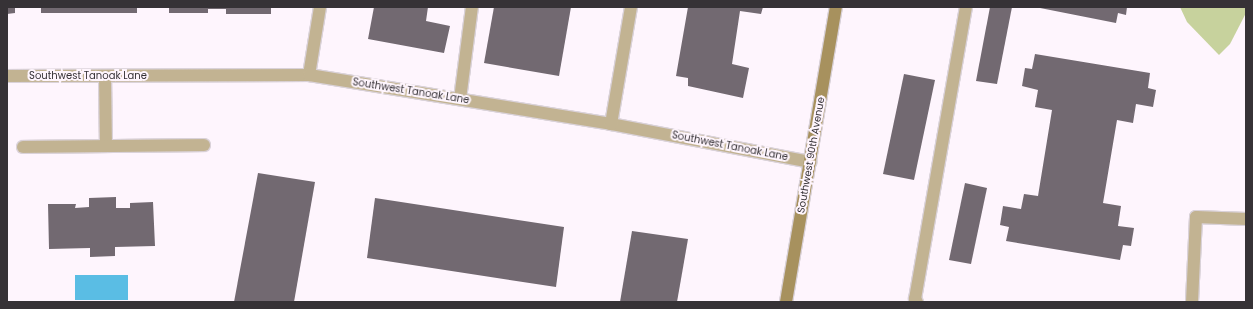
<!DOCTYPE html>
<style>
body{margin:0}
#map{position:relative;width:1253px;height:309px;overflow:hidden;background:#fef5fd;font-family:Poppins,sans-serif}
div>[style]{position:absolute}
.green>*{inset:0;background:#c7d29d}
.water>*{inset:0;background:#5abde4}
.building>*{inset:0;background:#726971}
.roads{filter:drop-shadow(1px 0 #dad2d9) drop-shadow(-1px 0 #dad2d9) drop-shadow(0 1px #dad2d9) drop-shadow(0 -1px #dad2d9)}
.lane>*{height:12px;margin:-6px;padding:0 6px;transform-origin:6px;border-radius:6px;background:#c2b392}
.street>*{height:12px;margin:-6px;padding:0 6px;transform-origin:6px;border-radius:6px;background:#c2b392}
.secondary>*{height:12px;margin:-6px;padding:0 6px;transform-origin:6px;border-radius:6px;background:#a7915e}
span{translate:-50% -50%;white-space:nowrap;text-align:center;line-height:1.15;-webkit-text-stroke:4px #fef5fd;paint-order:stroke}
.street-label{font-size:10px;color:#363236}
.frame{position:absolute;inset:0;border:8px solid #363236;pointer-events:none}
</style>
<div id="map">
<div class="green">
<i style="clip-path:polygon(1180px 7px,1246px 7px,1246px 13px,1230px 44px,1219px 55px,1187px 22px)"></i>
</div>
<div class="water">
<i style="clip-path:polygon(75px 275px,128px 275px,128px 300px,75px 300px)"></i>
</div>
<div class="building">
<i style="clip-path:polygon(7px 7px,15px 7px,15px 13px,7px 14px)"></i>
<i style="clip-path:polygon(41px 7px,137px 7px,137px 13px,41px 13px)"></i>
<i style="clip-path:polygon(169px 7px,271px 7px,271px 14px,226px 14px,226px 9px,208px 9px,208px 13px,169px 13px)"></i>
<i style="clip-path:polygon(374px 7px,428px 7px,426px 21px,450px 26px,444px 53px,368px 39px)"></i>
<i style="clip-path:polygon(494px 7px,571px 7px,559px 76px,484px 63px)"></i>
<i style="clip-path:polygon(688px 7px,763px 7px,761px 14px,740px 11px,732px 64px,749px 68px,743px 98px,688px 86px,688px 78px,676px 76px)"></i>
<i style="clip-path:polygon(990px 7px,1012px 7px,997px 84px,976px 81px)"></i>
<i style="clip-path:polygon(1035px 7px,1127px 7px,1126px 15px,1118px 13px,1116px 23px)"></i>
<i style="clip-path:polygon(1035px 54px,1150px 73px,1148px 88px,1156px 90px,1153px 107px,1136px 104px,1133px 123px,1117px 120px,1103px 203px,1121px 206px,1118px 226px,1134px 228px,1131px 246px,1123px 245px,1120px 260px,1006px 241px,1009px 227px,1000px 225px,1003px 206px,1021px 209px,1024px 194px,1038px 196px,1052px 110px,1035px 107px,1038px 90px,1022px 86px,1025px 68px,1032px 69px)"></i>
<i style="clip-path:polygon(904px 74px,935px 80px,914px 180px,883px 174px)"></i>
<i style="clip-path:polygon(258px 173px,315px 182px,294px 302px,234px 302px)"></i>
<i style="clip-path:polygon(965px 183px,987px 188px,971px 264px,949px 260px)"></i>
<i style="clip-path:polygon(116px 197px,116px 208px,130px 208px,130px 203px,153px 202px,155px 246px,115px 247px,115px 256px,90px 257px,90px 248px,49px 249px,48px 204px,76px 204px,75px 208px,89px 207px,89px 198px)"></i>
<i style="clip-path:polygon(375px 198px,564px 227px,556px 287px,367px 258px)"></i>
<i style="clip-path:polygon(632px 231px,688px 239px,677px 302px,620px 302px)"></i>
</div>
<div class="roads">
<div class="lane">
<i style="left:105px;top:76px;width:70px;rotate:89.2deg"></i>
<i style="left:460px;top:99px;width:93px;rotate:-82.6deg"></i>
<i style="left:23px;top:147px;width:181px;rotate:-0.6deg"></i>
<i style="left:917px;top:302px;width:4px;rotate:-124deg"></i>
<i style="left:915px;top:299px;width:296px;rotate:-80.1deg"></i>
<i style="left:1192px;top:302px;width:85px;rotate:-87.3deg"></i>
<i style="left:1196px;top:217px;width:50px;rotate:2.3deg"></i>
</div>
<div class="street">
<i style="left:309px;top:75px;width:69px;rotate:-80.8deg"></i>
<i style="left:7px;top:76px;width:302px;rotate:-0.2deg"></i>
<i style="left:309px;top:75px;width:306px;rotate:9.2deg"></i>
<i style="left:611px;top:124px;width:203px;rotate:10.8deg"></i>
<i style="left:611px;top:124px;width:119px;rotate:-80.3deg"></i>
</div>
<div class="secondary">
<i style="left:786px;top:302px;width:299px;rotate:-80.4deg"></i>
</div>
</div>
<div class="street-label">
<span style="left:88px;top:76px">Southwest Tanoak Lane</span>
<span style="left:411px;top:91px;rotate:9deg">Southwest Tanoak Lane</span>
<span style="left:730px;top:146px;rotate:11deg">Southwest Tanoak Lane</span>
<span style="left:811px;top:155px;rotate:-80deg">Southwest 90th Avenue</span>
</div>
<div class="frame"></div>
</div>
